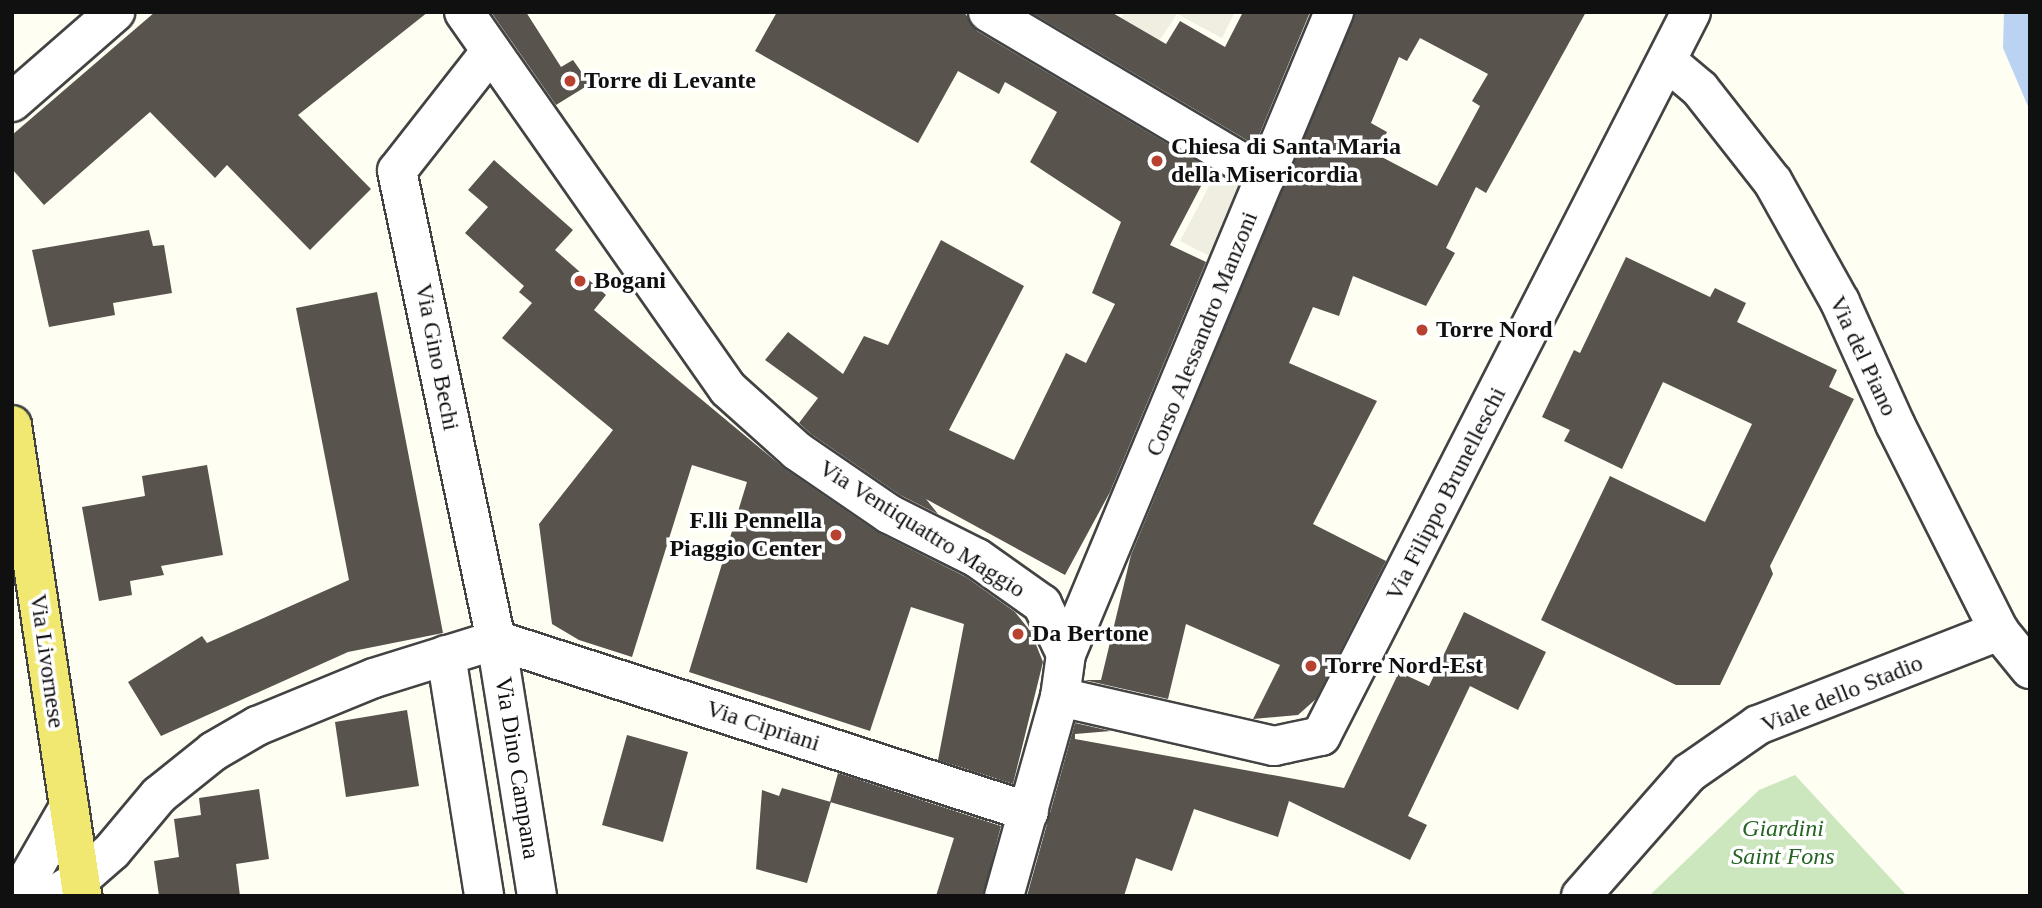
<!DOCTYPE html>
<style>
body{margin:0}
#map{position:relative;width:2042px;height:908px;overflow:hidden;background:#fefef3;font-family:Georgia,serif}
div>[style]{position:absolute}
.green>*{inset:0;background:#cce7be}
.plaza>*{inset:0;background:#efeee1}
.water>*{inset:0;background:#bad3f3}
.building>*{inset:0;background:#58534c}
.roads{filter:drop-shadow(2px 0 #434343) drop-shadow(-2px 0 #434343) drop-shadow(0 2px #434343) drop-shadow(0 -2px #434343)}
.minor>*{height:38px;margin:-19px;padding:0 19px;transform-origin:19px;border-radius:19px;background:#fff}
.major>*{height:38px;margin:-19px;padding:0 19px;transform-origin:19px;border-radius:19px;background:#f0e871}
.dots>*{width:19px;height:19px;translate:-50% -50%;box-sizing:border-box;border:4px solid #fff;border-radius:50%}
span{translate:-50% -50%;white-space:nowrap;text-align:center;line-height:1.15;-webkit-text-stroke:7px #fff;paint-order:stroke}
.poi-label{font-size:24px;color:#101010;font-weight:700}
.left{translate:0 -50%;text-align:left}
.right{translate:-100% -50%;text-align:right}
.street-label{font-size:24px;color:#101010}
.park-label{font-size:24px;color:#256423;font-style:italic}
.frame{position:absolute;inset:0;border:14px solid #101010;pointer-events:none}
</style>
<div id="map">
<div class="green">
<i style="clip-path:polygon(1795px 775px,1907px 896px,1649px 896px,1759px 790px)"></i>
</div>
<div class="plaza">
<i style="clip-path:polygon(1118px 12px,1235px 12px,1222px 38px,1177px 14px,1157px 44px,1119px 22px,1123px 15px)"></i>
<i style="clip-path:polygon(1226px 154px,1266px 177px,1229px 266px,1180px 241px)"></i>
</div>
<div class="water">
<i style="clip-path:polygon(2004px 12px,2030px 12px,2030px 111px,2003px 48px)"></i>
</div>
<div class="building">
<i style="clip-path:polygon(155px 12px,428px 12px,298px 115px,371px 189px,310px 250px,227px 165px,215px 178px,150px 112px,44px 205px,12px 169px,12px 135px)"></i>
<i style="clip-path:polygon(491px 12px,526px 12px,561px 67px,573px 60px,590px 84px,556px 105px)"></i>
<i style="clip-path:polygon(777px 12px,964px 12px,977px 31px,1210px 169px,1170px 245px,1206px 262px,1110px 492px,1065px 575px,926px 499px,938px 514px,900px 495px,811px 434px,799px 423px,818px 398px,765px 360px,788px 332px,843px 374px,864px 336px,888px 345px,941px 240px,1024px 286px,949px 430px,1014px 460px,1066px 353px,1086px 363px,1115px 304px,1092px 293px,1121px 222px,1030px 162px,1057px 112px,1005px 82px,999px 94px,958px 71px,918px 143px,755px 51px)"></i>
<i style="clip-path:polygon(1111px 12px,1166px 44px,1180px 21px,1225px 47px,1243px 12px,1310px 12px,1255px 145px,1032px 13px)"></i>
<i style="clip-path:polygon(evenodd,1355px 12px,1586px 12px,1486px 193px,1476px 187px,1446px 248px,1455px 253px,1426px 306px,1353px 276px,1339px 316px,1313px 307px,1289px 363px,1377px 401px,1313px 524px,1386px 561px,1316px 699px,1298px 715px,1253px 719px,1280px 665px,1186px 624px,1168px 699px,1084px 680px,1101px 680px,1131px 555px,1355px 12px,1420px 38px,1488px 74px,1472px 101px,1480px 106px,1437px 186px,1376px 154px,1387px 132px,1371px 123px,1399px 57px,1407px 61px,1420px 38px)"></i>
<i style="clip-path:polygon(494px 160px,573px 230px,555px 250px,606px 295px,594px 310px,785px 469px,877px 532px,966px 577px,1015px 612px,1031px 632px,1043px 662px,1013px 784px,938px 760px,964px 624px,911px 607px,870px 731px,689px 672px,747px 482px,692px 465px,632px 657px,579px 640px,552px 624px,539px 524px,613px 430px,502px 338px,532px 303px,519px 292px,524px 286px,465px 233px,488px 207px,468px 190px)"></i>
<i style="clip-path:polygon(149px 230px,153px 246px,164px 245px,172px 293px,113px 303px,115px 315px,49px 327px,32px 250px)"></i>
<i style="clip-path:polygon(1626px 257px,1710px 297px,1715px 288px,1746px 303px,1737px 322px,1837px 370px,1829px 387px,1854px 399px,1770px 566px,1773px 574px,1720px 685px,1676px 685px,1541px 620px,1610px 476px,1705px 522px,1752px 424px,1663px 382px,1622px 469px,1564px 441px,1570px 430px,1542px 417px,1574px 350px,1580px 353px)"></i>
<i style="clip-path:polygon(377px 292px,443px 633px,348px 652px,161px 736px,128px 682px,202px 636px,207px 643px,349px 580px,296px 308px)"></i>
<i style="clip-path:polygon(207px 465px,223px 555px,161px 566px,164px 575px,130px 581px,132px 595px,99px 601px,82px 507px,145px 496px,142px 476px)"></i>
<i style="clip-path:polygon(1464px 612px,1546px 652px,1518px 710px,1470px 686px,1408px 816px,1427px 825px,1410px 860px,1289px 801px,1278px 837px,1194px 809px,1172px 871px,1136px 858px,1124px 896px,1027px 896px,1075px 723px,1111px 731px,1075px 734px,1075px 739px,1344px 788px,1399px 672px,1429px 686px)"></i>
<i style="clip-path:polygon(407px 710px,419px 786px,346px 797px,335px 722px)"></i>
<i style="clip-path:polygon(627px 735px,688px 752px,663px 842px,602px 825px)"></i>
<i style="clip-path:polygon(838px 773px,1001px 826px,983px 896px,936px 896px,954px 838px,830px 802px)"></i>
<i style="clip-path:polygon(782px 788px,831px 802px,807px 883px,756px 869px,762px 790px,779px 796px)"></i>
<i style="clip-path:polygon(259px 789px,269px 859px,236px 864px,240px 896px,159px 896px,154px 861px,179px 857px,174px 819px,201px 815px,199px 798px)"></i>
</div>
<div class="roads">
<div class="minor">
<i style="left:464px;top:12px;width:460px;rotate:55deg"></i>
<i style="left:728px;top:389px;width:93px;rotate:41.9deg"></i>
<i style="left:797px;top:451px;width:112px;rotate:34.4deg"></i>
<i style="left:889px;top:514px;width:98px;rotate:26.6deg"></i>
<i style="left:977px;top:558px;width:80px;rotate:35.3deg"></i>
<i style="left:1042px;top:604px;width:55px;rotate:64.4deg"></i>
<i style="left:1066px;top:654px;width:43px;rotate:97.9deg"></i>
<i style="left:1060px;top:697px;width:207px;rotate:105.7deg"></i>
<i style="left:988px;top:12px;width:323px;rotate:30.7deg"></i>
<i style="left:491px;top:51px;width:152px;rotate:128.1deg"></i>
<i style="left:397px;top:171px;width:479px;rotate:78.1deg"></i>
<i style="left:496px;top:640px;width:259px;rotate:80.9deg"></i>
<i style="left:1668px;top:62px;width:42px;rotate:40.2deg"></i>
<i style="left:1700px;top:89px;width:118px;rotate:51.9deg"></i>
<i style="left:1773px;top:182px;width:137px;rotate:60.8deg"></i>
<i style="left:1840px;top:302px;width:134px;rotate:65.7deg"></i>
<i style="left:1895px;top:424px;width:232px;rotate:63.3deg"></i>
<i style="left:1999px;top:631px;width:49px;rotate:50.8deg"></i>
<i style="left:12px;top:102px;width:137px;rotate:-41.1deg"></i>
<i style="left:496px;top:640px;width:560px;rotate:17.88deg"></i>
<i style="left:1066px;top:654px;width:696px;rotate:-67.34deg"></i>
<i style="left:446px;top:655px;width:244px;rotate:81deg"></i>
<i style="left:1060px;top:697px;width:220px;rotate:12.9deg"></i>
<i style="left:1274px;top:746px;width:48px;rotate:-12deg"></i>
<i style="left:1321px;top:736px;width:813px;rotate:-62.93deg"></i>
<i style="left:18px;top:896px;width:103px;rotate:-60.2deg"></i>
<i style="left:53px;top:896px;width:32px;rotate:-32deg"></i>
<i style="left:80px;top:879px;width:43px;rotate:-41.2deg"></i>
<i style="left:112px;top:851px;width:73px;rotate:-50deg"></i>
<i style="left:159px;top:795px;width:70px;rotate:-38.7deg"></i>
<i style="left:214px;top:751px;width:50px;rotate:-30.2deg"></i>
<i style="left:257px;top:726px;width:126px;rotate:-22.3deg"></i>
<i style="left:374px;top:678px;width:128px;rotate:-17.3deg"></i>
<i style="left:1581px;top:896px;width:164px;rotate:-48.7deg"></i>
<i style="left:1689px;top:773px;width:84px;rotate:-34.8deg"></i>
<i style="left:1758px;top:725px;width:259px;rotate:-21.3deg"></i>
</div>
<div class="major">
<i style="left:12px;top:425px;width:476px;rotate:81.5deg"></i>
</div>
</div>
<div class="dots">
<i style="left:570px;top:81px;background:#b74230"></i>
<i style="left:1157px;top:161px;background:#b74230"></i>
<i style="left:580px;top:281px;background:#b74230"></i>
<i style="left:1422px;top:330px;background:#b74230"></i>
<i style="left:836px;top:535px;background:#b74230"></i>
<i style="left:1018px;top:634px;background:#b74230"></i>
<i style="left:1311px;top:666px;background:#b74230"></i>
</div>
<div class="poi-label">
<span class="left" style="left:584px;top:81px">Torre di Levante</span>
<span class="left" style="left:1171px;top:161px">Chiesa di Santa Maria<br>della Misericordia</span>
<span class="left" style="left:594px;top:281px">Bogani</span>
<span class="left" style="left:1436px;top:330px">Torre Nord</span>
<span class="right" style="left:822px;top:535px">F.lli Pennella<br>Piaggio Center</span>
<span class="left" style="left:1032px;top:634px">Da Bertone</span>
<span class="left" style="left:1325px;top:666px">Torre Nord-Est</span>
</div>
<div class="street-label">
<span style="left:1202px;top:334px;rotate:-68deg">Corso Alessandro Manzoni</span>
<span style="left:1863px;top:356px;rotate:65deg">Via del Piano</span>
<span style="left:437px;top:357px;rotate:79deg">Via Gino Bechi</span>
<span style="left:1446px;top:494px;rotate:-63deg">Via Filippo Brunelleschi</span>
<span style="left:922px;top:529px;rotate:32deg">Via Ventiquattro Maggio</span>
<span style="left:47px;top:661px;rotate:82deg">Via Livornese</span>
<span style="left:1842px;top:694px;rotate:-22deg">Viale dello Stadio</span>
<span style="left:763px;top:726px;rotate:18deg">Via Cipriani</span>
<span style="left:517px;top:768px;rotate:81deg">Via Dino Campana</span>
</div>
<div class="park-label">
<span style="left:1783px;top:843px">Giardini<br>Saint Fons</span>
</div>
<div class="frame"></div>
</div>
